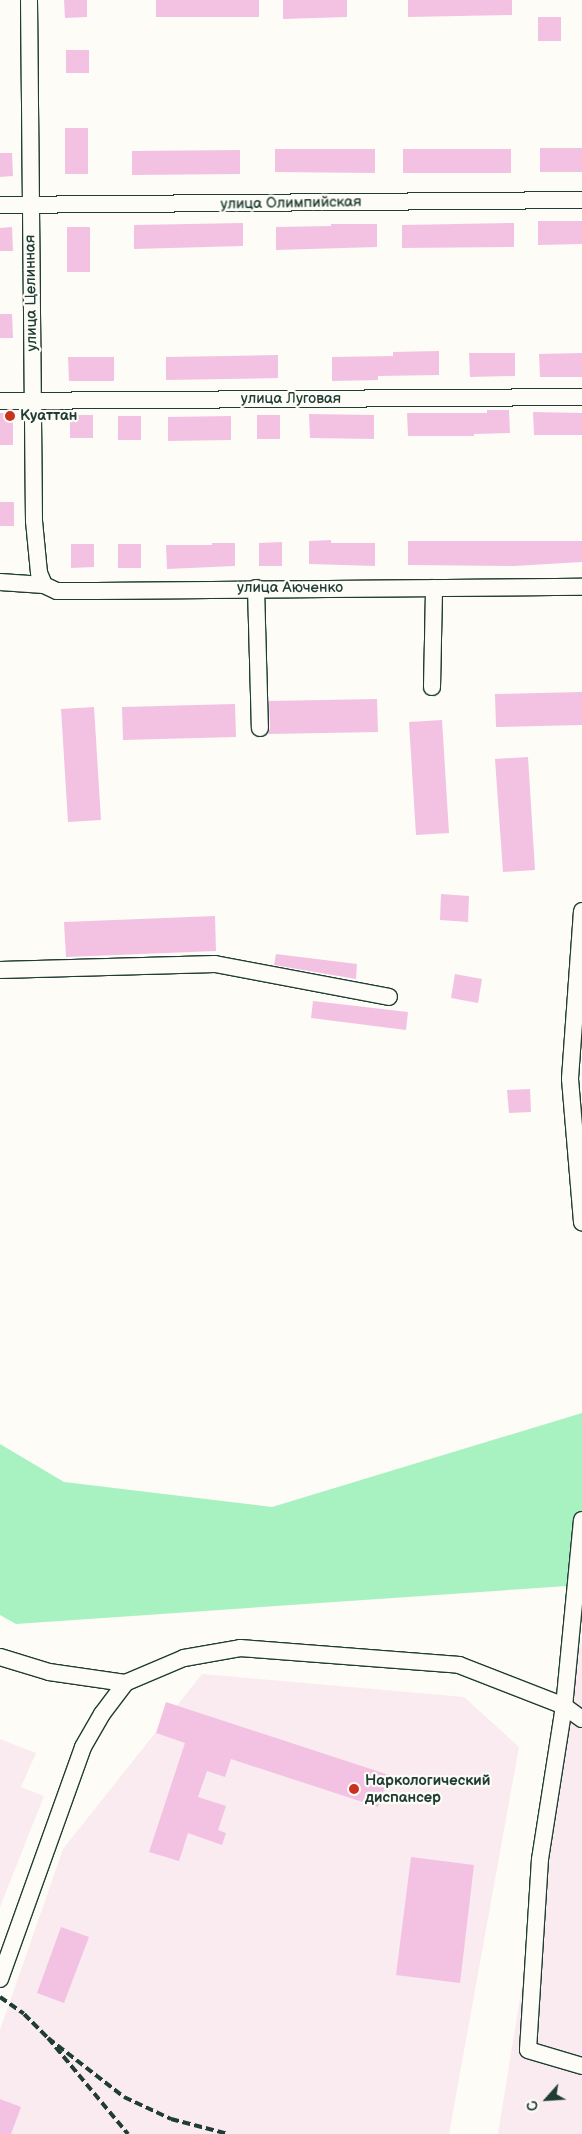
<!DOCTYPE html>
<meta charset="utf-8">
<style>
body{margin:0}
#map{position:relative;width:582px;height:2134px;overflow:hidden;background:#fdfcf7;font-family:"Balsamiq Sans",sans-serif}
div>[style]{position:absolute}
.built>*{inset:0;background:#faebf1}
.green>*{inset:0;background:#a8f2c1}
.building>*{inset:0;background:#f3c2e2}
.roads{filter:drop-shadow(1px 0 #1f3d34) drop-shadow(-1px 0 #1f3d34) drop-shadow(0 1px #1f3d34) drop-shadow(0 -1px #1f3d34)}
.minor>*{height:16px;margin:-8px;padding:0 8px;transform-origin:8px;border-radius:8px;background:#fdfcf7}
.rail>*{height:4px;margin-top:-2px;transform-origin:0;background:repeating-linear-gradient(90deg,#1f3d34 0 8px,transparent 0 12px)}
.dots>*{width:14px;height:14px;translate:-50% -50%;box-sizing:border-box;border:2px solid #fdfcf7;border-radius:50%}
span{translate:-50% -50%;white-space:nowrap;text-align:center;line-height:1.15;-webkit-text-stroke:4.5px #fdfcf7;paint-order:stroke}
.street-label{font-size:15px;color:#1f3d34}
.poi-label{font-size:15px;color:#1f3d34;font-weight:700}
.left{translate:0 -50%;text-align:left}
.north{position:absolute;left:522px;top:2074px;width:50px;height:50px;-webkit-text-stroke:4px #fdfcf7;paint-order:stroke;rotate:244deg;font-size:14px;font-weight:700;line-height:20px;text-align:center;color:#1f3d34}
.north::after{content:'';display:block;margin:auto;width:18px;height:22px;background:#1f3d34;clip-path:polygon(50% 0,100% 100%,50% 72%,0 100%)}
</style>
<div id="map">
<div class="built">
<i style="clip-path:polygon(582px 1644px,582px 2134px,498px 2134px,577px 1645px)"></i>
<i style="clip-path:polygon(202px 1674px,464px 1697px,519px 1747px,449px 2134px,0 2134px,0 2030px,63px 1849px)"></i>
<i style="clip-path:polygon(0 1739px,36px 1753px,21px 1787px,44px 1796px,0 1907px)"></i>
</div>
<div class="green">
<i style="clip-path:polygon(582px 1413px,582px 1585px,16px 1624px,0 1615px,0 1444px,64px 1482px,272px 1507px)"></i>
</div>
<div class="building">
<i style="clip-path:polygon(64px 0,87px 0,87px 17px,65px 18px)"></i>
<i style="clip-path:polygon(156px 0,259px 0,259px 17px,156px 17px)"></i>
<i style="clip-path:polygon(283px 0,347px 0,347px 17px,283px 19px)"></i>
<i style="clip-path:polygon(408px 0,512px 0,512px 15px,408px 17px)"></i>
<i style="clip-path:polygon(538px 17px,561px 17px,561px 41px,538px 41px)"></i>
<i style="clip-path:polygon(66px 50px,89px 50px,89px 73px,66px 73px)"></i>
<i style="clip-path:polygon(65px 128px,88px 128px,88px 174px,65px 174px)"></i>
<i style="clip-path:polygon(540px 148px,582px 148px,582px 172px,540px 172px)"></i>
<i style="clip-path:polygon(275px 149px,375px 149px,375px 173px,275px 172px)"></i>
<i style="clip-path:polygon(403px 149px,511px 149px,511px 173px,403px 173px)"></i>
<i style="clip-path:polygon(240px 150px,240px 174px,132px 175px,132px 151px)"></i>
<i style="clip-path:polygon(0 153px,12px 153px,13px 176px,0 177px)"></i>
<i style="clip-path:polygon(538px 221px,582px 221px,582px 244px,538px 245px)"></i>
<i style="clip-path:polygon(243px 223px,243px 246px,134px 249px,134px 225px)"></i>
<i style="clip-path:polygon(514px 223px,514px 247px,402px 248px,402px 225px)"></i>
<i style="clip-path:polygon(331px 224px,377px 224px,377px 247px,276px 250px,276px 227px,331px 226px)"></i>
<i style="clip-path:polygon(12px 227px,13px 251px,0 251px,0 228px)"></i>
<i style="clip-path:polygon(67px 227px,90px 227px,90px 272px,67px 272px)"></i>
<i style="clip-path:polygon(0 314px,12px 314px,13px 338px,0 338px)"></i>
<i style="clip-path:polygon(439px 351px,439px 375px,378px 376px,378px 380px,332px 381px,332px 357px,393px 356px,393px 352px)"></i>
<i style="clip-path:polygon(469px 353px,515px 353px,515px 376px,470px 377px)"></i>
<i style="clip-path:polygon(582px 353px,582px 377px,540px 377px,539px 354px)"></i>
<i style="clip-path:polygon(278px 355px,278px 378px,166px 380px,166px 357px)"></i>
<i style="clip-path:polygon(68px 357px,114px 357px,114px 381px,69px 381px)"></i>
<i style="clip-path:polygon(487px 410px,509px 410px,510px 433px,474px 434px,474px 436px,408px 436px,407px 413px,487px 413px)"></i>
<i style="clip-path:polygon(533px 412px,582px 413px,582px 435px,534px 435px)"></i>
<i style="clip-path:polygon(0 413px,13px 413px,13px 445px,0 445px)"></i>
<i style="clip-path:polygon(309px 414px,374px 415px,374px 439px,310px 438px)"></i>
<i style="clip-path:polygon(70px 415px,93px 415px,93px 438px,70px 438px)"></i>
<i style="clip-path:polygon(257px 415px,280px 415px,280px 439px,257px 439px)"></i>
<i style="clip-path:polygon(118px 416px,141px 416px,141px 440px,118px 440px)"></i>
<i style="clip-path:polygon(231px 416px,231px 440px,168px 441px,168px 417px)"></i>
<i style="clip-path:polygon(0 502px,14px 502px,14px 526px,0 526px)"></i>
<i style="clip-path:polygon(331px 540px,331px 543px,375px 543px,375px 566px,309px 564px,309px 541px)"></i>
<i style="clip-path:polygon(408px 541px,582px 541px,582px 562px,514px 566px,408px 565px)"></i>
<i style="clip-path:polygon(282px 542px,282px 566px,259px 566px,259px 543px)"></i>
<i style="clip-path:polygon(212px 543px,235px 543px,235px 566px,167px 569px,166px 545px,212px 545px)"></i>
<i style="clip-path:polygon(71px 544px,94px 544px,94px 567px,71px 568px)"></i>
<i style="clip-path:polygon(118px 544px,141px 544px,141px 568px,118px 568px)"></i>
<i style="clip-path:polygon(582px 692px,582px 725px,496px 727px,495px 694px)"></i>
<i style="clip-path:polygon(377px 699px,378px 732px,268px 734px,270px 728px,269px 701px)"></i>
<i style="clip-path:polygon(235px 704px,236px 737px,123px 740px,122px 707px)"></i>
<i style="clip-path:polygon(94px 707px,101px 820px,68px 822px,61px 709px)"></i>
<i style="clip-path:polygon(442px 720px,449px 833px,416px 835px,409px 722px)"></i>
<i style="clip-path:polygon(528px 757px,535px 870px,503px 872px,495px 759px)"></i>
<i style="clip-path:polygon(441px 894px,469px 896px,468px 922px,440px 920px)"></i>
<i style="clip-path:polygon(215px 916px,216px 951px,66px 957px,64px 922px)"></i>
<i style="clip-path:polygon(276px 954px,357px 964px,356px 979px,274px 965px)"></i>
<i style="clip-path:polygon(455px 974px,482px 979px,478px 1003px,451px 998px)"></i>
<i style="clip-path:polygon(313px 1001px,408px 1012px,406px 1030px,311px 1018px)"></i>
<i style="clip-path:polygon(530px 1089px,531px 1112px,509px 1113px,507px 1090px)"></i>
<i style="clip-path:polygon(166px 1702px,389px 1775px,378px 1807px,231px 1759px,225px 1777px,207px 1771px,198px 1797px,226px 1806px,218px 1830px,226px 1833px,222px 1845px,188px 1833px,179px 1861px,149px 1852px,185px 1743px,156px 1733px)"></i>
<i style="clip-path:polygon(411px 1857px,474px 1865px,460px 1983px,396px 1975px)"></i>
<i style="clip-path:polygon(61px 1927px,89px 1937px,64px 2003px,37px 1993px)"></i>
<i style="clip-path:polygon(0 2099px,21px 2107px,11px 2134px,0 2134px)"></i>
</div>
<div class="roads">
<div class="minor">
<i style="left:29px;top:0;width:521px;rotate:89.45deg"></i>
<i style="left:34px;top:521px;width:52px;rotate:84.5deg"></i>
<i style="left:39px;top:573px;width:13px;rotate:67deg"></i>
<i style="left:0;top:205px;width:582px;rotate:-0.49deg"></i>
<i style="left:0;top:401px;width:582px;rotate:-0.39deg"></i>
<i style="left:0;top:582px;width:44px;rotate:3.9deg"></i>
<i style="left:44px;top:585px;width:14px;rotate:25deg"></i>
<i style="left:57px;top:591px;width:38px"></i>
<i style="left:95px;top:591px;width:487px;rotate:-0.5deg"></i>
<i style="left:256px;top:588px;width:140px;rotate:88.4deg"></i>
<i style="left:432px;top:687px;width:99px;rotate:-88.8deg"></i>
<i style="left:582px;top:911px;width:168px;rotate:94.1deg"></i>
<i style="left:570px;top:1079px;width:144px;rotate:85.2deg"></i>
<i style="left:0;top:970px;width:215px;rotate:-1.6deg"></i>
<i style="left:215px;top:964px;width:177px;rotate:10.7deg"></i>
<i style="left:582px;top:1520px;width:187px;rotate:95.5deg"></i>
<i style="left:564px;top:1706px;width:22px;rotate:36deg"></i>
<i style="left:0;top:1657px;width:51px;rotate:17deg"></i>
<i style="left:49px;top:1672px;width:77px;rotate:8.2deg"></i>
<i style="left:0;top:1979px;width:246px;rotate:-70.3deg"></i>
<i style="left:83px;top:1747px;width:38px;rotate:-60deg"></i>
<i style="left:102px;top:1714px;width:39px;rotate:-53deg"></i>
<i style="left:125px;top:1683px;width:64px;rotate:-23deg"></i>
<i style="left:184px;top:1658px;width:57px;rotate:-10.1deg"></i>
<i style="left:240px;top:1648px;width:220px;rotate:4.4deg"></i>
<i style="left:459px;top:1665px;width:113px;rotate:21.3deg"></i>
<i style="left:564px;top:1706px;width:155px;rotate:98.9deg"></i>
<i style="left:540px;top:1859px;width:191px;rotate:93.6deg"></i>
<i style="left:528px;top:2050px;width:56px;rotate:16.5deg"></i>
</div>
</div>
<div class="rail">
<i style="left:0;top:1997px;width:29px;rotate:35deg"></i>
<i style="left:24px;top:2014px;width:34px;rotate:45deg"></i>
<i style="left:48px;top:2038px;width:125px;rotate:50.2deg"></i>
<i style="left:48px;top:2038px;width:96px;rotate:37.8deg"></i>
<i style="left:124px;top:2097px;width:52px;rotate:25.1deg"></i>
<i style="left:171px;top:2119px;width:59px;rotate:14.7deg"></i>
</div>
<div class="dots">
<i style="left:10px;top:416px;background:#c8321e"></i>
<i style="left:354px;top:1789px;background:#c8321e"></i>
</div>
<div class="street-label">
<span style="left:291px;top:203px;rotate:-1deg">улица Олимпийская</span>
<span style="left:31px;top:293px;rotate:-91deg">улица Целинная</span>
<span style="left:291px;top:399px">улица Луговая</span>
<span style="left:290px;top:588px">улица Аюченко</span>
</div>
<div class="poi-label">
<span class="left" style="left:20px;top:416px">Куаттан</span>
<span class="left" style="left:365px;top:1789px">Наркологический<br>диспансер</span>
</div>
<div class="north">С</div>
</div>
